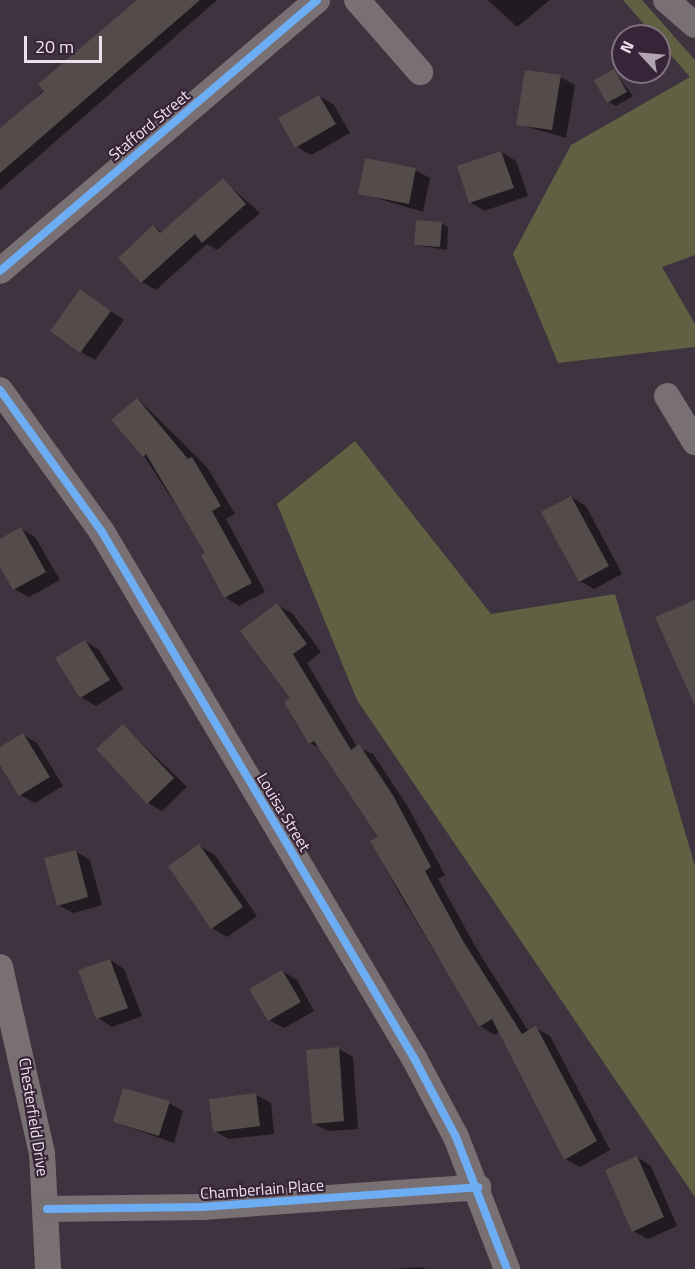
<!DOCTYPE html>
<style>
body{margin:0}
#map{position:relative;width:695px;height:1269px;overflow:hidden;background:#3e333e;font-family:"Titillium Web",sans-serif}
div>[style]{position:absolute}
.forest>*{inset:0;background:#606143}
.shadow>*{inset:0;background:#0007}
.building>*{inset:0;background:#544b4b}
.street>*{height:26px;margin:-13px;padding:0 13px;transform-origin:13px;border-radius:13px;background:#787073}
.cycleway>*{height:8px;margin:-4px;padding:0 4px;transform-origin:4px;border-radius:4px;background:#6dadf4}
span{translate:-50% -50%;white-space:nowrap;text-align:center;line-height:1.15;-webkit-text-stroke:4.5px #382438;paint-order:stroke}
.street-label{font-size:16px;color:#eee1ee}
.north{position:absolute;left:611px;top:24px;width:60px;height:60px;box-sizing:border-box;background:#382438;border:2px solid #817081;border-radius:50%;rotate:296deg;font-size:16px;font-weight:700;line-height:24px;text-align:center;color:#eee1ee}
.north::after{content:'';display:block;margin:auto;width:21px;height:27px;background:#b0a4b0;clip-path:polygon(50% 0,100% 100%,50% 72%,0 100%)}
.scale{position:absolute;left:24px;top:36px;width:78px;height:27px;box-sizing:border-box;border:3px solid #eee1ee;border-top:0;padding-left:8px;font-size:18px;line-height:21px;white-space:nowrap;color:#eee1ee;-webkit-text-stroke:4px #382438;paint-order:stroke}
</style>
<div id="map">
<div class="forest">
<i style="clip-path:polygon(623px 0,642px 0,695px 60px,695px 255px,662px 267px,695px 324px,695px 347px,558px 363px,513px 254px,571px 145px,690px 77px)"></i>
<i style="clip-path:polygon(355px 441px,491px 614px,615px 594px,695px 866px,695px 1197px,357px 700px,277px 504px)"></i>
</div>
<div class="shadow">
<i style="clip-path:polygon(139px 0,217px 0,0 190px,0 131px)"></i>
<i style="clip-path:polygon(488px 0,550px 0,517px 27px)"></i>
<i style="clip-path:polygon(614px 71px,633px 96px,616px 106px,609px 102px)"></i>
<i style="clip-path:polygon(560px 77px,575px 85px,566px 138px,518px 124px)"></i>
<i style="clip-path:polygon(319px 96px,334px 105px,350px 133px,311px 155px,296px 146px)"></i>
<i style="clip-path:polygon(501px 152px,516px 161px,528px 196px,484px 211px,470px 202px)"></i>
<i style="clip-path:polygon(415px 170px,430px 178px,423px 212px,360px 193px)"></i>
<i style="clip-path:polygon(223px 180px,260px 213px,217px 250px,207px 244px,156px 290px,142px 282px,154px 227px,163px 233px)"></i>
<i style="clip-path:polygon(441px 223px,448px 227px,447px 250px,416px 245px)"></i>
<i style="clip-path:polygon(81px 291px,124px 320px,95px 360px,81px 352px)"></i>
<i style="clip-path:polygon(138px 399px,207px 467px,235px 514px,226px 519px,265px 592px,239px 606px,225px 597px,207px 553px,144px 456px)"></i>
<i style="clip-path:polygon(571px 497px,586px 506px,622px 574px,594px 589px,580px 581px)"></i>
<i style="clip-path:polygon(21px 529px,35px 537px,60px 580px,29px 597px,14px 589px,0 563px,0 540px)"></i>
<i style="clip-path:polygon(277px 605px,292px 613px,321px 652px,307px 663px,357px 747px,373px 754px,408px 807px,445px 875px,438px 879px,478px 951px,529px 1032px,536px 1028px,550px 1036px,610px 1150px,580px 1167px,565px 1159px,500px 1031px,495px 1035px,480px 1026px,399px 893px,372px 842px,381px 837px,322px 750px,310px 743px,292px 699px)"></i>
<i style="clip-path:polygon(85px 641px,99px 650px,123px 689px,96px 706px,81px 697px,57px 658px)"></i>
<i style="clip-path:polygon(123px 725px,187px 787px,162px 811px,148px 803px)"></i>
<i style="clip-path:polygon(23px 735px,37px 743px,63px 786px,35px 803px,20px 795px,0 762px,0 749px)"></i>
<i style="clip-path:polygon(199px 846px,214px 854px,257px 916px,227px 937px,212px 928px,170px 866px)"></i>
<i style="clip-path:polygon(75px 851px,90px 860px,102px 905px,73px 913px,58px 905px)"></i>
<i style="clip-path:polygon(110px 960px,124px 969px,142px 1016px,112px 1027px,98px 1018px)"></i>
<i style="clip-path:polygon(282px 971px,297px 980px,314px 1011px,284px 1028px,269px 1020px)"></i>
<i style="clip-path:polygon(339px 1049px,353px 1057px,358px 1129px,328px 1131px,313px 1123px)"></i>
<i style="clip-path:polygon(256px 1095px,271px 1103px,274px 1134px,229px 1139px,214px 1131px)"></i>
<i style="clip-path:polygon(169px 1103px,183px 1111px,174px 1143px,114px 1122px)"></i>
<i style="clip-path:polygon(637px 1157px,651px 1166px,677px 1226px,648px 1239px,633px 1231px)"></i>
<i style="clip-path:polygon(422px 1267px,426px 1269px,393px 1269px)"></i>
</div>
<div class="building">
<i style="clip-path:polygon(137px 0,200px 0,0 173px,0 128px,44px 91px,38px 84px)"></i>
<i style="clip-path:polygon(614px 69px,627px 92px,607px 103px,594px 80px)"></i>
<i style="clip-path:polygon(525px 70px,561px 75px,552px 130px,516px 125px)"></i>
<i style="clip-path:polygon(319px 95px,336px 124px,295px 148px,278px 118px)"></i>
<i style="clip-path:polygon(501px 151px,514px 188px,469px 203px,457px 166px)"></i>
<i style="clip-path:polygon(365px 158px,416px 168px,409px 204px,358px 194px)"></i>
<i style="clip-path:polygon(223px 178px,246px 204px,202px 243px,195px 234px,141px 283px,118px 258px,153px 225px,160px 233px)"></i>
<i style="clip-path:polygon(416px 220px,442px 222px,440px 247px,414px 245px)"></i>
<i style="clip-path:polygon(80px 289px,111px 311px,80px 353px,50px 331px)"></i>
<i style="clip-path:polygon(137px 398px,188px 459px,192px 457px,221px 506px,212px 511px,252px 583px,224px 598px,201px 555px,205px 553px,146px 454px,143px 457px,111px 420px)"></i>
<i style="clip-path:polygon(571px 496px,609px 566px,579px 582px,541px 512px)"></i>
<i style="clip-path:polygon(21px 527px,46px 572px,13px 590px,0 567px,0 539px)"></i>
<i style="clip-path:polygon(695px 600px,695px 706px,655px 617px)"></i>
<i style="clip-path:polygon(277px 603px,307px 644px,293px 654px,351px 750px,359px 744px,394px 797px,431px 867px,425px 871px,463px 941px,522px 1034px,536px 1026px,597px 1141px,564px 1160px,492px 1019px,479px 1027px,370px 841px,378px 837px,314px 741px,309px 744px,284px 702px,290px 698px,240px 631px)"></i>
<i style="clip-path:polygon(85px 640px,110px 680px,80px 698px,55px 658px)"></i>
<i style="clip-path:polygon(123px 724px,174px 778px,147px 804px,96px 749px)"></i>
<i style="clip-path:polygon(23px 733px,50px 777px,19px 796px,0 765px,0 747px)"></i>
<i style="clip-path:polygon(199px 844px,243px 907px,211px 929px,168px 866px)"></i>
<i style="clip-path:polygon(76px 850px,88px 897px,57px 906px,44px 858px)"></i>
<i style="clip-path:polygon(110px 959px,128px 1008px,96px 1019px,78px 970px)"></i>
<i style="clip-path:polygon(282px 970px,301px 1002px,268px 1021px,249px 989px)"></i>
<i style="clip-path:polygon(339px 1047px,344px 1121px,312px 1124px,306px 1050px)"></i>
<i style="clip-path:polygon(123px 1088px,170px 1101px,159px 1136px,113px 1122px)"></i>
<i style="clip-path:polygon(256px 1093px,260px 1126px,213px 1132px,209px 1099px)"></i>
<i style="clip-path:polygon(637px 1156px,664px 1217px,632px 1232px,605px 1170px)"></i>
</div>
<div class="street">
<i style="left:357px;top:0;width:96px;rotate:48.8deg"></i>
<i style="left:666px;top:0;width:38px;rotate:41deg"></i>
<i style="left:0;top:271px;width:417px;rotate:-40.5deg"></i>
<i style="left:0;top:390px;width:175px;rotate:54.3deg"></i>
<i style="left:102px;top:532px;width:612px;rotate:59.33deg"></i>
<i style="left:414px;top:1058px;width:89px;rotate:62deg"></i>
<i style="left:456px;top:1137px;width:142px;rotate:68.9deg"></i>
<i style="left:667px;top:396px;width:54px;rotate:58.7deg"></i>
<i style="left:0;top:967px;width:191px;rotate:77.3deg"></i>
<i style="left:42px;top:1153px;width:116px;rotate:87deg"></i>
<i style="left:47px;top:1209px;width:155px;rotate:-0.7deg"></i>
<i style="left:202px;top:1207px;width:277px;rotate:-4.1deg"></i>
</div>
<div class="cycleway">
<i style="left:0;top:271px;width:417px;rotate:-40.5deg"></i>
<i style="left:0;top:390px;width:175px;rotate:54.3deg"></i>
<i style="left:102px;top:532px;width:612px;rotate:59.33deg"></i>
<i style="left:414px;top:1058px;width:89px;rotate:62deg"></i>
<i style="left:456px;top:1137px;width:142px;rotate:68.9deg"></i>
<i style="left:47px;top:1209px;width:155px;rotate:-0.7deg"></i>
<i style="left:202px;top:1207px;width:277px;rotate:-4.1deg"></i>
</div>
<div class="street-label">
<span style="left:149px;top:125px;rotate:-40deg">Stafford Street</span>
<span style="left:284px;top:812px;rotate:59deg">Louisa Street</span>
<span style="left:34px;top:1117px;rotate:81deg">Chesterfield Drive</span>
<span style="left:262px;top:1189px;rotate:-4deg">Chamberlain Place</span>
</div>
<div class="north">N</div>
<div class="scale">20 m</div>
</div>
